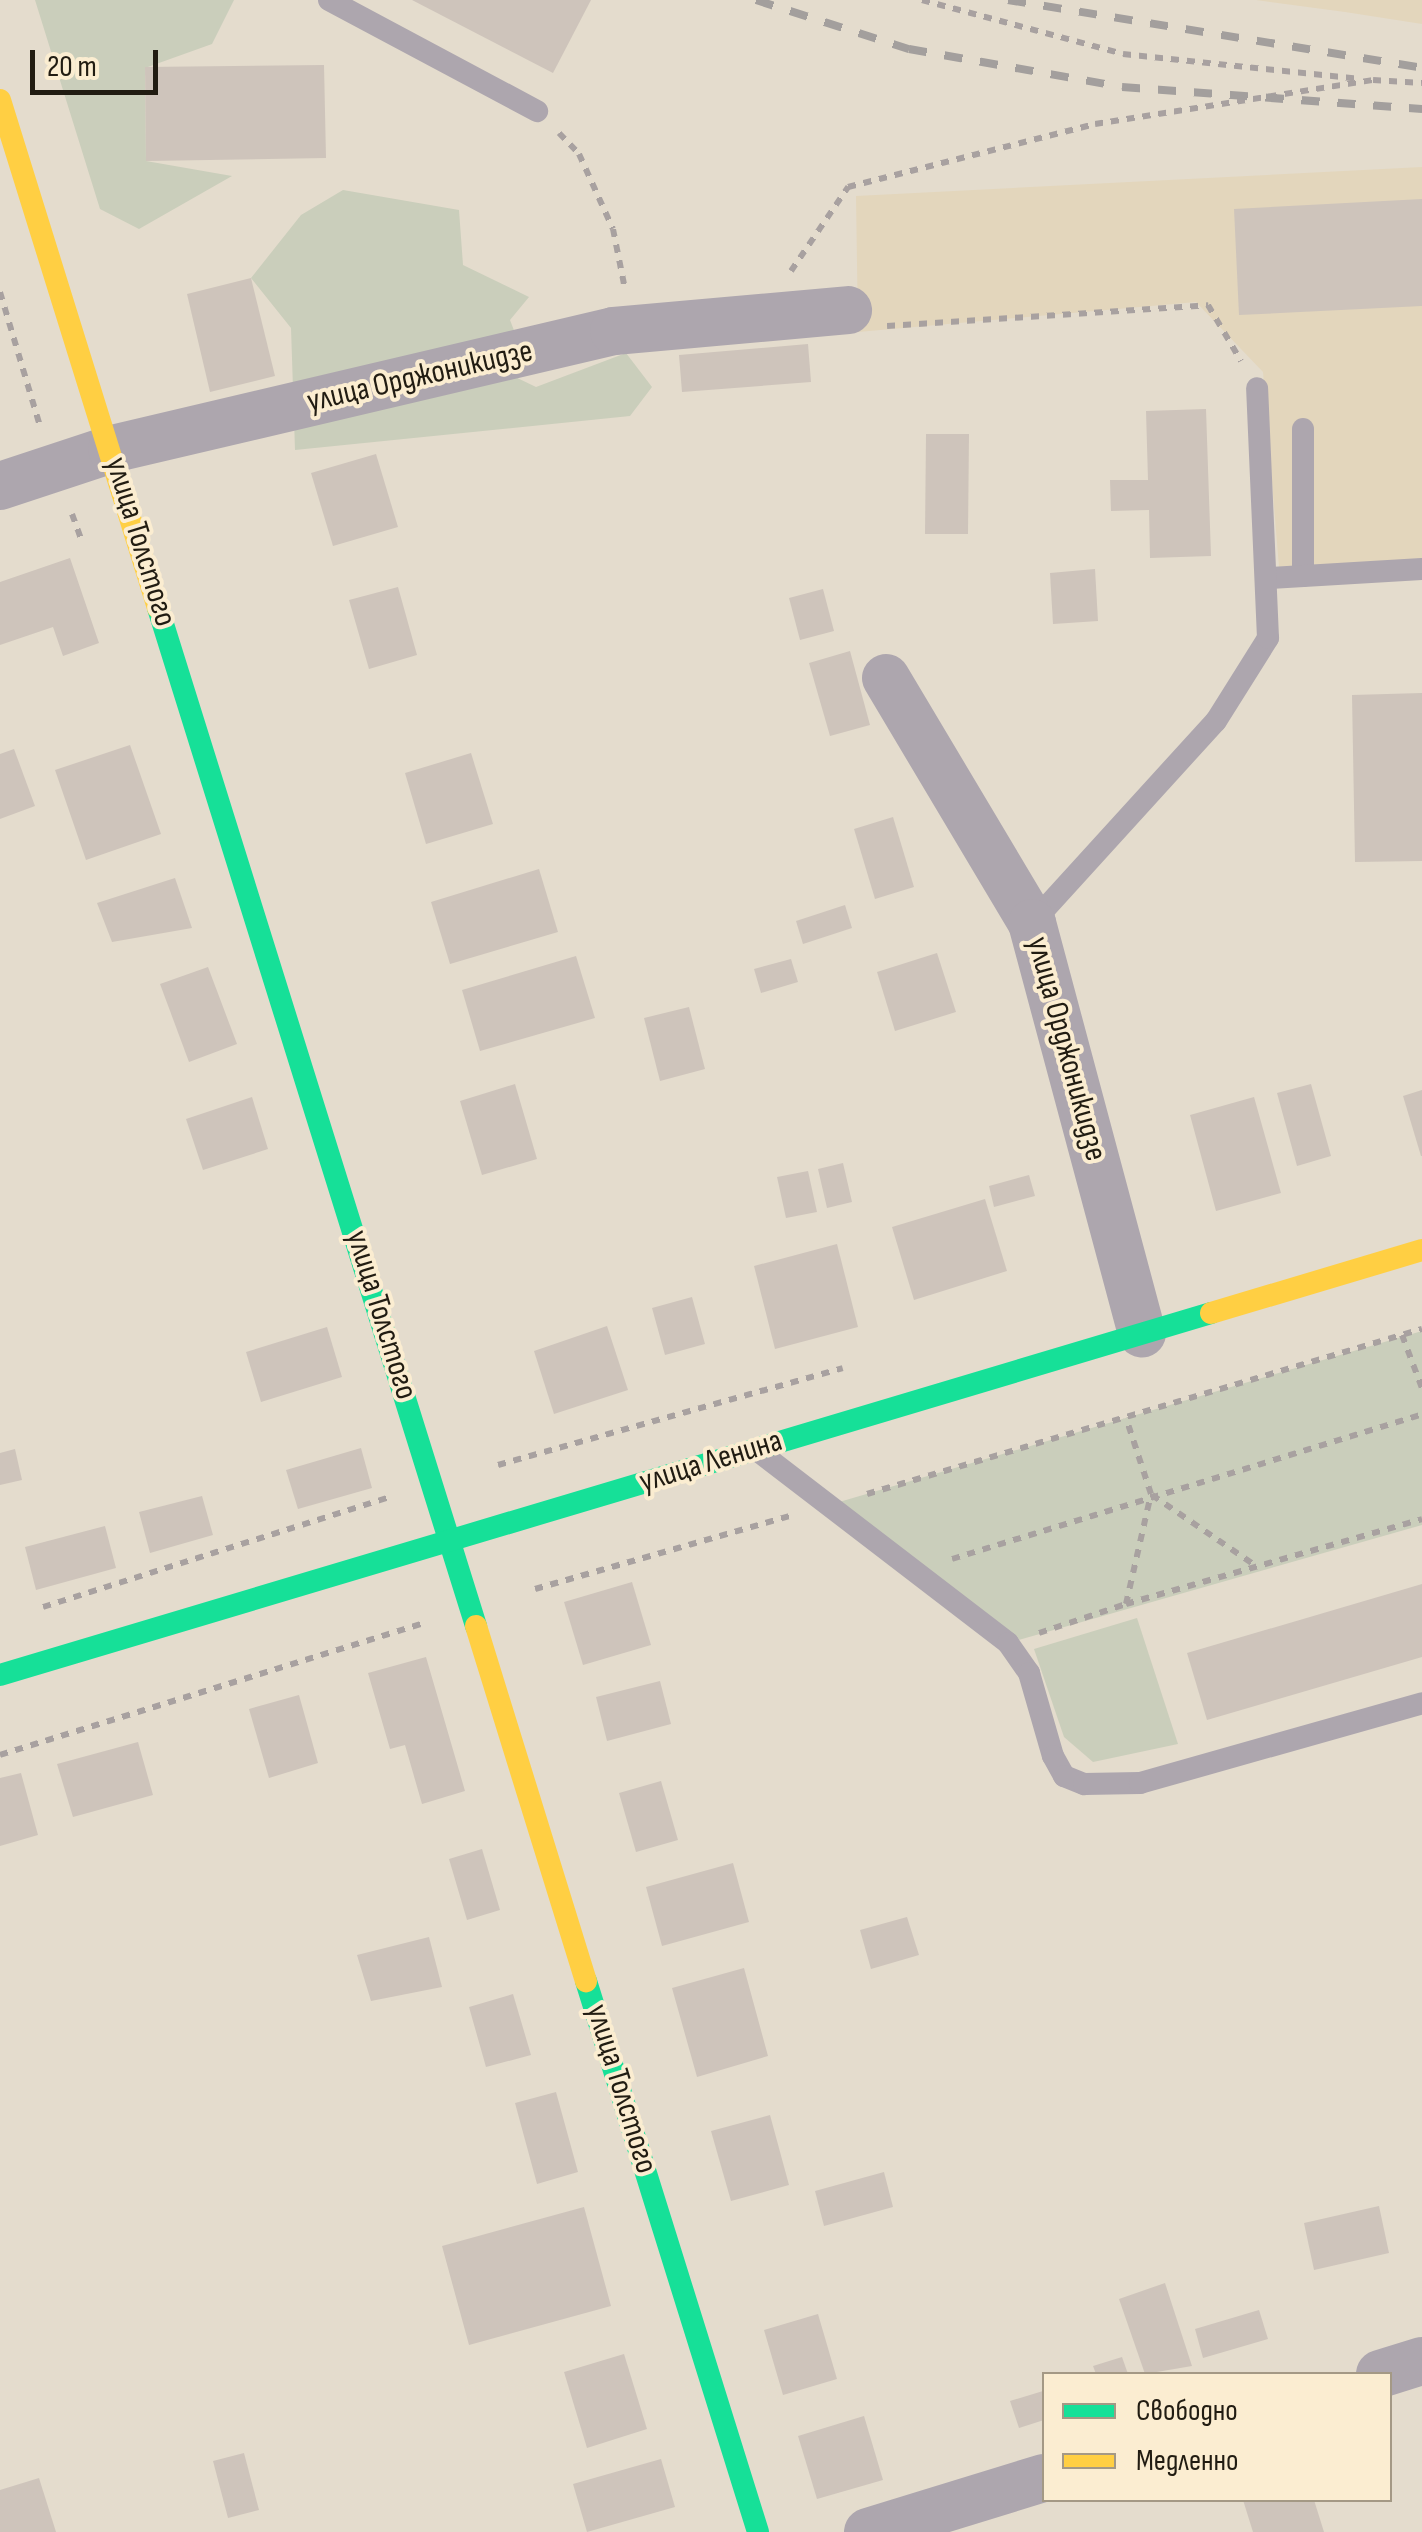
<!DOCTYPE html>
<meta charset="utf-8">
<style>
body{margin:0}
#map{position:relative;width:1422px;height:2532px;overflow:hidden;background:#e4dccd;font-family:"Sofia Sans Condensed",sans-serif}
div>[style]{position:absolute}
.built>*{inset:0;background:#e3d6bc}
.green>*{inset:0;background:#cacebb}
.building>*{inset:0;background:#cec4bb}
.path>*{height:6px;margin-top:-3px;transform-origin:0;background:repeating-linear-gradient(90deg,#a8a1a0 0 8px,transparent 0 16px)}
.lane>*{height:22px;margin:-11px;padding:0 11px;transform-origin:11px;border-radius:11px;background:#ada6ae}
.street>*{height:48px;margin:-24px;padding:0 24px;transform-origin:24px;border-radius:24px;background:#ada6ae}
.fast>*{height:22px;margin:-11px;padding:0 11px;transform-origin:11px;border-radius:11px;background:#16e098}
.slow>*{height:22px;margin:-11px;padding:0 11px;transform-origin:11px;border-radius:11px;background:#ffcf43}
.rail>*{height:8px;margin-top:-4px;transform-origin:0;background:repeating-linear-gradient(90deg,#a39f9d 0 18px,transparent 0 36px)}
span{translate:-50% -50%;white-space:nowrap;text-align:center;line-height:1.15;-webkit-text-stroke:8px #fbedd1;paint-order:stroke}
.street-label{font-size:32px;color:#211c12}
.legend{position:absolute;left:1042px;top:2372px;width:350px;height:130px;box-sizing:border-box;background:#fbedd1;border:2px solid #a49985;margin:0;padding:12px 18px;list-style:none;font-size:30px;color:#211c12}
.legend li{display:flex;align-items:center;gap:20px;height:50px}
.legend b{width:50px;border:2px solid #a49985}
.scale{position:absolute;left:30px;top:50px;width:128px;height:45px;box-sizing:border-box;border:5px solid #211c12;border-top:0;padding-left:12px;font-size:30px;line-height:35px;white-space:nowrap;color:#211c12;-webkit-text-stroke:8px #fbedd1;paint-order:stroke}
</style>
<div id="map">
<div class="built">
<i style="clip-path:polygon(1256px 0,1422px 0,1422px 24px,1345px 12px)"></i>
<i style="clip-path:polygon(1422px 167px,1422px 560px,1279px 567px,1263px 372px,1196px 302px,858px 332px,856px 196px)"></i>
</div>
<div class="green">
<i style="clip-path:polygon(35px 0,234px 0,212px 44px,145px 68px,146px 161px,232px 176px,139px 229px,100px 209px)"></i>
<i style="clip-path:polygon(343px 190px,459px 210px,463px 265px,529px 297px,510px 320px,522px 351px,507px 373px,536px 387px,626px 353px,652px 387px,630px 416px,295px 450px,291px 328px,251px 278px,301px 215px)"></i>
<i style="clip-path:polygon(1422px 1331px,1422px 1525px,1008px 1643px,829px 1505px)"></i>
<i style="clip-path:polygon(1137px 1618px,1178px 1744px,1093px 1762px,1064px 1737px,1034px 1649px)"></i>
</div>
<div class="building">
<i style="clip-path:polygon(412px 0,591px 0,553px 73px)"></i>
<i style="clip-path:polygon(324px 65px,326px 158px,146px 161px,145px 67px)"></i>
<i style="clip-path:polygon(1422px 199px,1422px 306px,1239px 315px,1234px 209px)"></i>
<i style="clip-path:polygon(251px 278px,275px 376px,210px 392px,187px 294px)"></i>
<i style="clip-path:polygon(808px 344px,811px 382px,682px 392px,679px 355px)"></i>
<i style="clip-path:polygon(1206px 409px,1211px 556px,1150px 558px,1149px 510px,1111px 511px,1110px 480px,1148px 480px,1146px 411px)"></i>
<i style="clip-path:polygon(926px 434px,969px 434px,968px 534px,925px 534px)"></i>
<i style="clip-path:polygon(376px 454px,398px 527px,333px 546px,311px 473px)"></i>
<i style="clip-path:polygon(70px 558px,99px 643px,63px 656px,53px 627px,0 645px,0 582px)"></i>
<i style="clip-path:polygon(1095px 569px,1098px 621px,1053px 624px,1050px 573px)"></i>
<i style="clip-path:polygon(398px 587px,417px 655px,369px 669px,349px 600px)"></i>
<i style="clip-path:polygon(823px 589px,834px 631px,800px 640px,789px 598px)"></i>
<i style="clip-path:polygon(850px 651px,870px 725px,830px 736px,809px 663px)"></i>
<i style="clip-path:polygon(1422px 693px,1422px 861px,1355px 862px,1352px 695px)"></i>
<i style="clip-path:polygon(130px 745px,161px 834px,86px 860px,55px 770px)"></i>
<i style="clip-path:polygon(14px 749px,35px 806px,0 819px,0 754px)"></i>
<i style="clip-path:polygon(471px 753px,493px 824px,426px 844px,405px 773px)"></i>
<i style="clip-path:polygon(893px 817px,914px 887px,875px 899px,854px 829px)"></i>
<i style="clip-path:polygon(539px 869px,558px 932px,450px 964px,431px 902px)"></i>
<i style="clip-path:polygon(175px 878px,192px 928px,112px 942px,97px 903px)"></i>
<i style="clip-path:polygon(845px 905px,852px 928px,803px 944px,796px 921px)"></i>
<i style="clip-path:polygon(937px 953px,956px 1012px,895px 1031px,877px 972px)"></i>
<i style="clip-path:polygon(576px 956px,595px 1018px,480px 1051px,462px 990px)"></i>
<i style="clip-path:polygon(791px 959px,798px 982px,761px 993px,754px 969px)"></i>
<i style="clip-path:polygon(208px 967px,237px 1044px,189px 1062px,160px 984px)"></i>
<i style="clip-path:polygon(689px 1007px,705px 1069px,660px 1081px,644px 1018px)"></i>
<i style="clip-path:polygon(515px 1084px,537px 1159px,482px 1175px,460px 1101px)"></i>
<i style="clip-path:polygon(1311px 1084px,1331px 1156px,1297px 1166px,1277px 1093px)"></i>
<i style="clip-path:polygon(1422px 1090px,1422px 1156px,1421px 1156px,1403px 1096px)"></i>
<i style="clip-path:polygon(252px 1097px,268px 1149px,203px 1170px,186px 1119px)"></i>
<i style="clip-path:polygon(1254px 1097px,1281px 1193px,1216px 1211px,1190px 1115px)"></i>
<i style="clip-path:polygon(843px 1163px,852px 1202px,827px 1208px,818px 1169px)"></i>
<i style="clip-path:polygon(808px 1171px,817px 1212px,786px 1218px,777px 1177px)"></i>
<i style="clip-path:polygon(1029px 1175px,1035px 1196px,994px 1207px,989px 1186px)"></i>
<i style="clip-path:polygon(985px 1199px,1007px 1271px,914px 1300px,892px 1227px)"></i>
<i style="clip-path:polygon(837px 1244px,858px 1327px,775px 1349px,754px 1266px)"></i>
<i style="clip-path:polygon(692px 1297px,705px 1344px,665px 1355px,652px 1308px)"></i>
<i style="clip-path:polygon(607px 1326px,628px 1390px,554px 1414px,534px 1351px)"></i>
<i style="clip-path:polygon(327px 1327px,342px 1377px,261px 1402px,246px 1352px)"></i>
<i style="clip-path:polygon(361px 1448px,372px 1488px,298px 1509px,286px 1470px)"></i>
<i style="clip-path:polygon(15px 1449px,22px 1480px,0 1485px,0 1453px)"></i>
<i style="clip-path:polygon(202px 1496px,213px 1535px,150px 1553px,139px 1512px)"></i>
<i style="clip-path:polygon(105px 1526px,116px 1568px,36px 1590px,25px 1547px)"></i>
<i style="clip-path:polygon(632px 1582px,651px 1645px,583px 1665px,564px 1602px)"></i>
<i style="clip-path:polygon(1422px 1584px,1422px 1657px,1207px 1720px,1187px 1653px)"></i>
<i style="clip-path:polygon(426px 1657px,465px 1791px,422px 1804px,405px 1745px,390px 1749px,368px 1673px)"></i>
<i style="clip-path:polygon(660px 1681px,671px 1724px,607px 1741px,596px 1697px)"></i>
<i style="clip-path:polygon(299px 1695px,318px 1763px,269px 1778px,249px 1709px)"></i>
<i style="clip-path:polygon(138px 1742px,153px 1795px,73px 1817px,57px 1764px)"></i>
<i style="clip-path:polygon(21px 1773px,38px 1835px,0 1846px,0 1778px)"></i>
<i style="clip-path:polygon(661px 1781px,678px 1840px,636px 1852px,619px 1793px)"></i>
<i style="clip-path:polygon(482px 1849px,500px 1910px,467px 1920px,449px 1859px)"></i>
<i style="clip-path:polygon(733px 1863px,749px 1922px,662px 1946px,646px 1887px)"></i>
<i style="clip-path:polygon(907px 1917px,919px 1955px,871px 1969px,860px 1930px)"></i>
<i style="clip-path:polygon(429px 1937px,442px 1987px,371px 2001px,357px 1955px)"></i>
<i style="clip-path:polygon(744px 1968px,768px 2056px,697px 2077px,672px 1988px)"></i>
<i style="clip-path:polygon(513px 1994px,531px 2055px,486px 2067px,469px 2007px)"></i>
<i style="clip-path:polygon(556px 2092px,578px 2172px,537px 2184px,515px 2103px)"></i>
<i style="clip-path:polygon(770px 2115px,789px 2185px,731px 2201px,711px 2131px)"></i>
<i style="clip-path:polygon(884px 2172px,893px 2207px,824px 2226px,815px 2191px)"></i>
<i style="clip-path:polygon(1379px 2206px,1389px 2253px,1314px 2270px,1304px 2223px)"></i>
<i style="clip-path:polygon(584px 2207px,611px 2306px,469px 2345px,442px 2246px)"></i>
<i style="clip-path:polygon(1165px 2283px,1192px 2366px,1145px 2374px,1119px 2299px)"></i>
<i style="clip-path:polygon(1259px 2310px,1268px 2339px,1203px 2358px,1195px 2329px)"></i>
<i style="clip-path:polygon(818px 2314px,837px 2379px,783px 2395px,764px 2330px)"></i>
<i style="clip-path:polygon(624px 2354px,647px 2429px,587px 2448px,564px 2372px)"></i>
<i style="clip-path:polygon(1122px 2357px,1128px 2374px,1096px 2374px,1093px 2366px)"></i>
<i style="clip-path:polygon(1043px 2391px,1044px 2420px,1019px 2428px,1010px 2401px)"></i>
<i style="clip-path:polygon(864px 2416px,883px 2480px,817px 2499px,798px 2436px)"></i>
<i style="clip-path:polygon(244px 2453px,259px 2510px,228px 2518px,213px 2461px)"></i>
<i style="clip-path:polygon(661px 2459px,675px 2507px,587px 2532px,573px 2484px)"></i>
<i style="clip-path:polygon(39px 2478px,56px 2532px,0 2532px,0 2490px)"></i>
<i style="clip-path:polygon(1243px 2500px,1314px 2500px,1324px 2532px,1253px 2532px)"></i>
</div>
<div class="path">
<i style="left:922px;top:0;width:208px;rotate:15deg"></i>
<i style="left:1123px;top:54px;width:239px;rotate:6deg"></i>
<i style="left:1373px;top:80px;width:49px;rotate:3.5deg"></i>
<i style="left:559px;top:133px;width:29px;rotate:46deg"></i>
<i style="left:579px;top:154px;width:82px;rotate:65.6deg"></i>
<i style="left:613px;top:229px;width:61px;rotate:78.7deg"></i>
<i style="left:791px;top:271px;width:102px;rotate:-55.8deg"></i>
<i style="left:848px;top:187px;width:255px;rotate:-14.3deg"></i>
<i style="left:1095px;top:124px;width:282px;rotate:-9deg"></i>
<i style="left:0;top:292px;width:140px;rotate:73.4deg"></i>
<i style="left:887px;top:326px;width:322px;rotate:-3.7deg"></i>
<i style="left:1208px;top:305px;width:65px;rotate:59.5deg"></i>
<i style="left:72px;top:514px;width:29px;rotate:70deg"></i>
<i style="left:1402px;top:1335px;width:57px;rotate:69.3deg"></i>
<i style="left:498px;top:1465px;width:358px;rotate:-15.7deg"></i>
<i style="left:867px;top:1494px;width:579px;rotate:-16.56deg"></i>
<i style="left:1152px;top:1495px;width:126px;rotate:34.3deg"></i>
<i style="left:952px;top:1559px;width:492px;rotate:-17.1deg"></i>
<i style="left:535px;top:1589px;width:268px;rotate:-16deg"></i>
<i style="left:1126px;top:1604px;width:308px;rotate:-16deg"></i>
<i style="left:43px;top:1607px;width:363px;rotate:-17.6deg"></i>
<i style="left:1039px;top:1633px;width:92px;rotate:-18.4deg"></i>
<i style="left:1126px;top:1604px;width:113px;rotate:-77.2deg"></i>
<i style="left:1151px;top:1494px;width:80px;rotate:-108.2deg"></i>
<i style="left:0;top:1755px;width:447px;rotate:-17.3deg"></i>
</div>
<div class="lane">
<i style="left:329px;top:0;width:236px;rotate:28.1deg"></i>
<i style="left:1303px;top:429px;width:147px;rotate:90deg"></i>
<i style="left:1270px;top:578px;width:152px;rotate:-3.4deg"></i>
<i style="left:1032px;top:923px;width:273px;rotate:-47.7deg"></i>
<i style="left:1216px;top:721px;width:98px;rotate:-57.9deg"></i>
<i style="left:1268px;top:638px;width:250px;rotate:-92.5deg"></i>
<i style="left:758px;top:1451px;width:315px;rotate:37.5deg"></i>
<i style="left:1008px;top:1643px;width:37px;rotate:55deg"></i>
<i style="left:1029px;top:1673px;width:86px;rotate:73.9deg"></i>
<i style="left:1053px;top:1756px;width:23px;rotate:61deg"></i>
<i style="left:1064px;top:1776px;width:22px;rotate:22deg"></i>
<i style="left:1084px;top:1784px;width:56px;rotate:-1deg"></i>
<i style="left:1140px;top:1783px;width:293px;rotate:-15.8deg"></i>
</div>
<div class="street">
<i style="left:0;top:486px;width:118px;rotate:-18.3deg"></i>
<i style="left:112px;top:449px;width:516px;rotate:-13.23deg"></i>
<i style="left:614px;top:331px;width:235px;rotate:-5.1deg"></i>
<i style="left:886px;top:678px;width:285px;rotate:59.2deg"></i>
<i style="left:1032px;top:923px;width:425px;rotate:75deg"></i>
<i style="left:1380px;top:2374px;width:44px;rotate:-17.2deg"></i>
<i style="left:868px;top:2532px;width:184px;rotate:-17.1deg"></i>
</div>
<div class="fast">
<i style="left:158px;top:608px;width:1067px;rotate:72.65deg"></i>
<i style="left:0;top:1675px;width:1264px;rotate:-16.64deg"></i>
<i style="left:586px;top:1981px;width:577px;rotate:72.66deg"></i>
</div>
<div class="slow">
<i style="left:0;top:100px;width:532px;rotate:72.72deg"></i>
<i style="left:1211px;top:1313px;width:220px;rotate:-16.6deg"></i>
<i style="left:476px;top:1626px;width:372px;rotate:72.8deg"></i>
</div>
<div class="rail">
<i style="left:756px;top:0;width:161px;rotate:17.8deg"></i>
<i style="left:909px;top:49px;width:216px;rotate:10.1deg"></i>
<i style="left:1122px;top:87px;width:301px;rotate:4.2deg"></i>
<i style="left:1008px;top:0;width:420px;rotate:9.3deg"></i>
</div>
<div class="street-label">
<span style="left:420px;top:377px;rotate:-13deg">улица Орджоникидзе</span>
<span style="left:140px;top:542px;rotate:73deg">улица Толстого</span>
<span style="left:1066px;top:1049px;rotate:75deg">улица Орджоникидзе</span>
<span style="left:381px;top:1315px;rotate:73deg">улица Толстого</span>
<span style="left:711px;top:1462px;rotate:-17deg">улица Ленина</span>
<span style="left:621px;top:2089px;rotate:73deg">улица Толстого</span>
</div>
<ul class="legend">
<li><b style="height:12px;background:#16e098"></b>Свободно</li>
<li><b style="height:12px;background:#ffcf43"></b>Медленно</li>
</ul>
<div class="scale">20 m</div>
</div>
